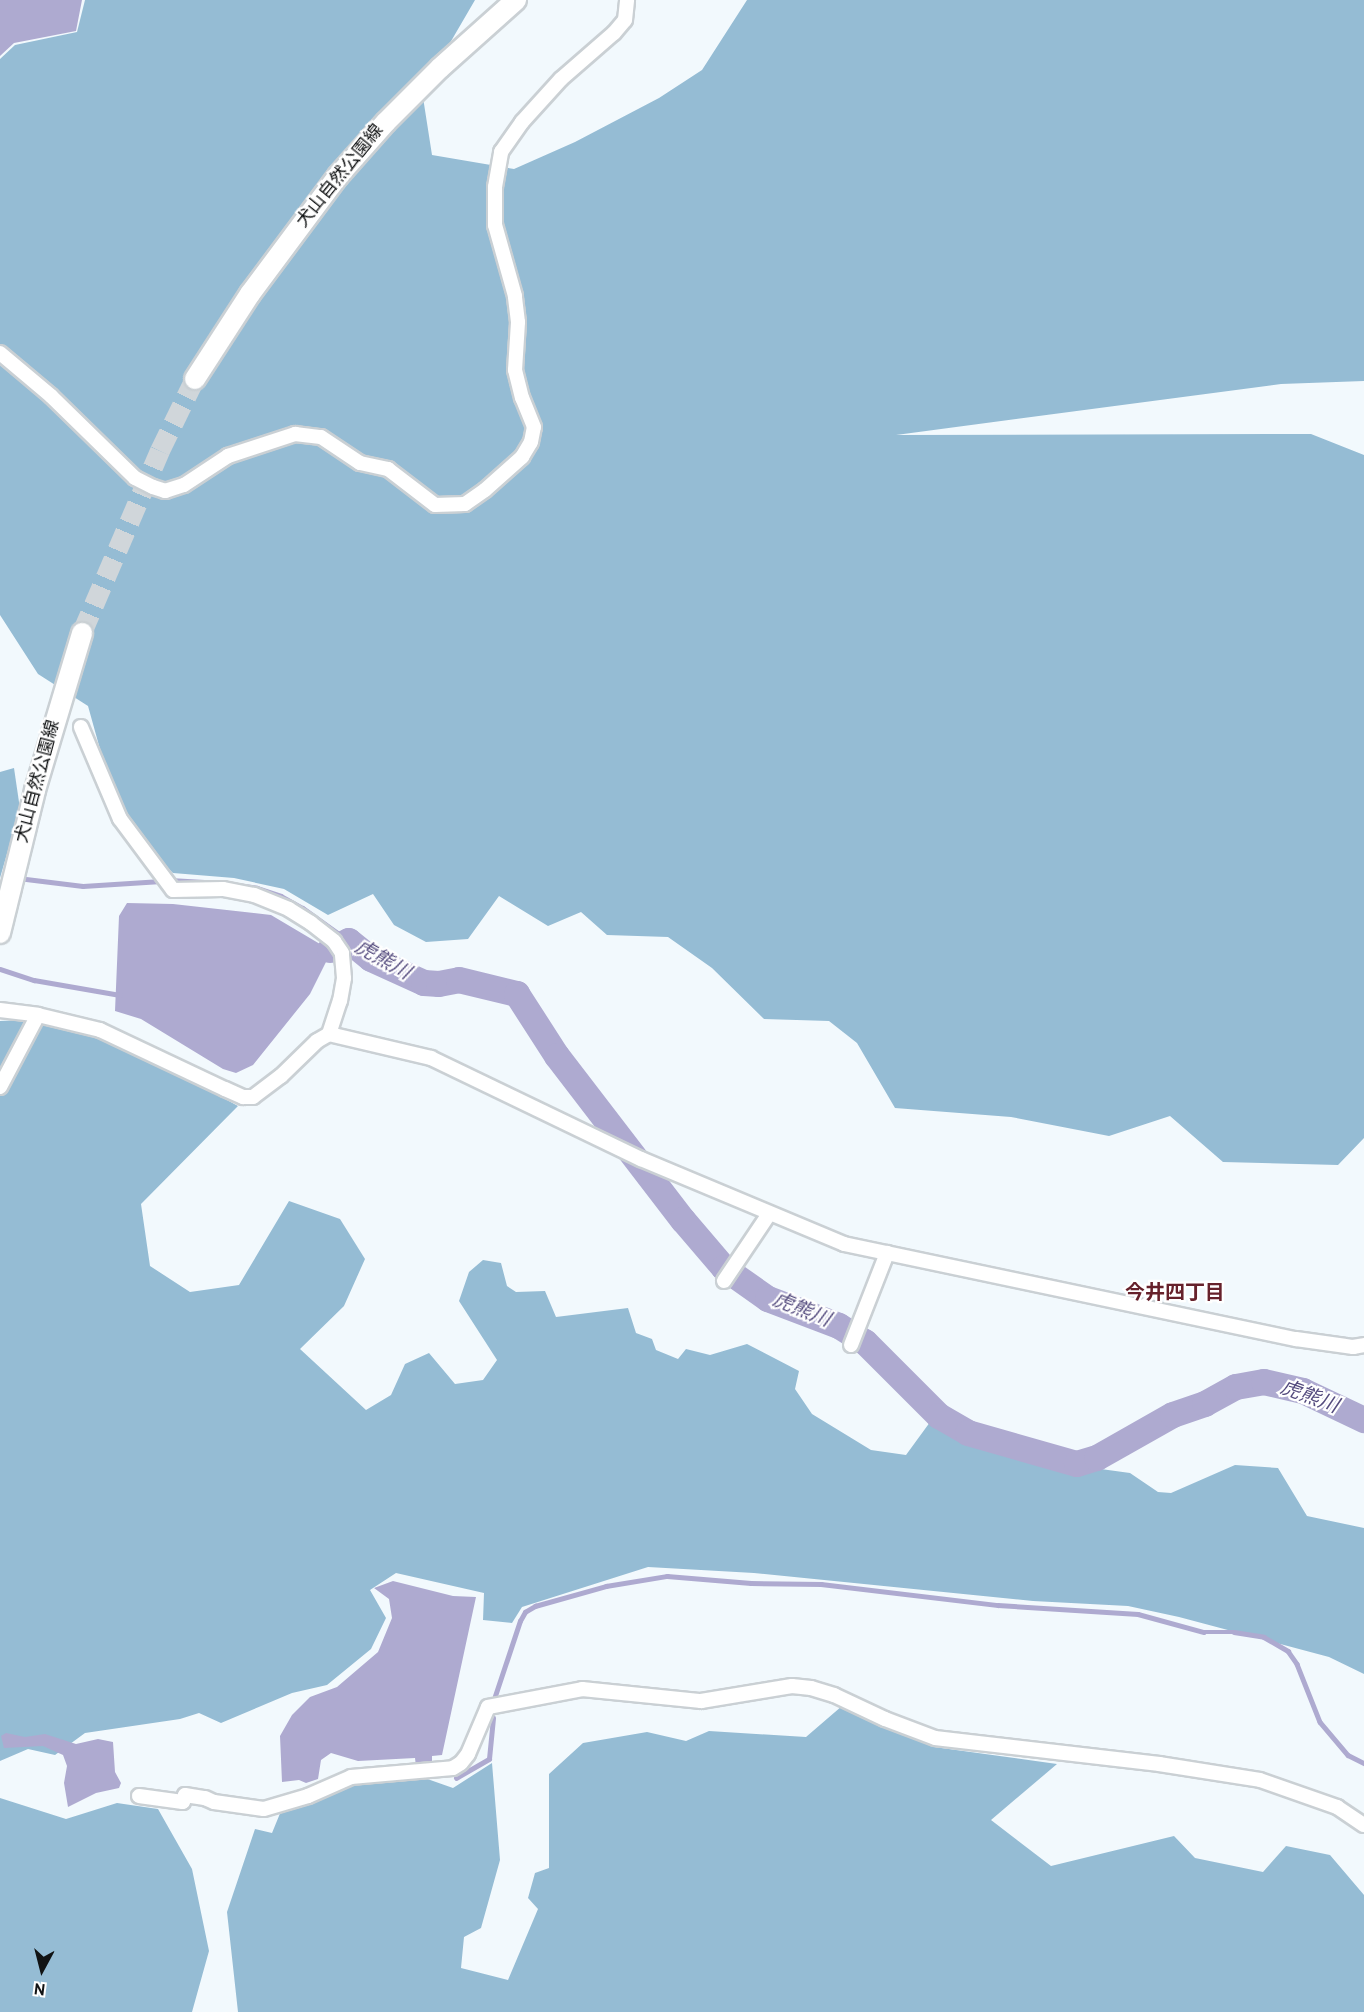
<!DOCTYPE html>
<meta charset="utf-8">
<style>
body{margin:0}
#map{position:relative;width:1364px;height:2012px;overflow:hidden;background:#f2f9fd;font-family:Overpass,"Noto Sans JP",sans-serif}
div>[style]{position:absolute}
.forest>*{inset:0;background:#95bcd4}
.water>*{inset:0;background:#aeaad0}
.stream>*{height:4.5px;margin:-2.25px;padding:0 2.25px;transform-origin:2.25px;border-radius:2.25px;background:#aeaad0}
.river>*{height:26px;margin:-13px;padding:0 13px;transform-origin:13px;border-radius:13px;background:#aeaad0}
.secondary-tunnel>*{height:20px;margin-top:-10px;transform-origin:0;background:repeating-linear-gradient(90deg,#d0d6da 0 20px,transparent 0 30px)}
.roads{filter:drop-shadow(2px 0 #cad0d4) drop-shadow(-2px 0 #cad0d4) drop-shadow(0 2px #cad0d4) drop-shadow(0 -2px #cad0d4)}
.minor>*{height:14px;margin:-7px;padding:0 7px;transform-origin:7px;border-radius:7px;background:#fff}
.secondary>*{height:20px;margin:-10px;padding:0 10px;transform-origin:10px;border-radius:10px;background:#fff}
span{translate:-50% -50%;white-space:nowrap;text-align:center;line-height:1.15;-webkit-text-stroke:4.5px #fff;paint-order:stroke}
.street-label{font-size:18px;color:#111314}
.water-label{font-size:20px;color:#544b7e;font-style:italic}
.neighbourhood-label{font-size:20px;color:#66212b;font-weight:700}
.north{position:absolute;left:12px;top:1940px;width:60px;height:60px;-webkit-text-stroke:4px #fff;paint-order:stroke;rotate:187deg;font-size:16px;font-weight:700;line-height:24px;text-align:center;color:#111314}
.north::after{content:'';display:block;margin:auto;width:21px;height:27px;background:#111314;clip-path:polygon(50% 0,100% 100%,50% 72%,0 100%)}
</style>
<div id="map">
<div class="forest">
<i style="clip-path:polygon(85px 0,475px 0,422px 91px,432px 155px,514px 169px,575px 142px,659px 98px,702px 70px,747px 0,1364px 0,1364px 381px,1281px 384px,896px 435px,1311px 434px,1364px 455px,1364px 1138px,1338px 1165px,1223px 1162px,1170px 1116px,1109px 1136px,1011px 1117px,895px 1108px,857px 1043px,829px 1021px,764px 1019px,712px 968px,668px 937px,607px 935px,581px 912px,548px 926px,499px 896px,468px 939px,426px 942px,394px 925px,373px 894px,328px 915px,284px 889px,234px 878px,173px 873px,146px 847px,110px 785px,88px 706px,38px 674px,0 615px,0 59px,15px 45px,77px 32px)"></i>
<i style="clip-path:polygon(14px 768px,20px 809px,0 878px,0 772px)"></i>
<i style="clip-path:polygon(22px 1020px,98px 1035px,170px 1069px,238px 1106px,141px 1204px,150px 1266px,190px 1292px,239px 1285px,289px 1201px,340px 1219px,365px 1259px,344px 1306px,300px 1349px,366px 1410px,391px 1395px,405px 1364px,429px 1353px,455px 1384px,483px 1380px,497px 1360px,459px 1301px,469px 1272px,483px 1260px,501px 1263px,507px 1286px,516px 1292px,545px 1291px,556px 1317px,628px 1308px,636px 1333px,652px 1339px,656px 1350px,678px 1359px,686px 1349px,710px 1355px,747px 1344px,799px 1371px,795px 1389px,812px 1414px,871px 1450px,906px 1455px,933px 1418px,961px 1435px,1057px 1463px,1130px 1473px,1158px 1492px,1171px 1493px,1235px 1465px,1278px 1468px,1307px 1516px,1364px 1528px,1364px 1674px,1329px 1657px,1179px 1617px,1128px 1606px,1033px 1601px,754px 1573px,648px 1567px,522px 1607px,512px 1623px,483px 1620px,484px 1593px,396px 1573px,370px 1590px,386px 1618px,371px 1649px,327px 1685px,292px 1693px,221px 1723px,199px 1713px,180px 1719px,85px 1733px,55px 1755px,28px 1749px,0 1761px,0 1021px)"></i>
<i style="clip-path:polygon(842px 1706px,934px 1747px,1057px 1764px,991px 1820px,1051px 1866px,1174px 1836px,1195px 1858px,1263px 1872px,1286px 1846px,1330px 1855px,1364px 1895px,1364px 2012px,238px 2012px,227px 1912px,255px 1829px,272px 1833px,281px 1811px,351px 1784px,416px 1775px,453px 1788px,492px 1763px,500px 1860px,481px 1928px,464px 1937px,461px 1968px,508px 1980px,538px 1909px,528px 1898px,535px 1873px,549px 1868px,549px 1774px,583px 1743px,647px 1732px,686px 1741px,709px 1731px,806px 1737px)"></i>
<i style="clip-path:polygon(0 1798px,66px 1819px,117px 1803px,158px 1809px,192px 1869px,209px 1951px,192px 2012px,0 2012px)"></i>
</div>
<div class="water">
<i style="clip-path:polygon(0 0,82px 0,76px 31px,14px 43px,0 56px)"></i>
<i style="clip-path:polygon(127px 903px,173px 904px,271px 915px,325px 947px,328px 947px,333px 954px,327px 955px,328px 958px,310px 994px,253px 1065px,236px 1073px,223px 1069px,141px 1019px,115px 1011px,119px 916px)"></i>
<i style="clip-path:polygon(393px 1581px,453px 1596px,476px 1597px,442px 1755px,432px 1756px,432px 1767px,416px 1767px,415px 1758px,358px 1761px,331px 1753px,321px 1760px,318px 1779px,306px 1783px,299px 1780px,282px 1782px,280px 1736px,292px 1715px,310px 1697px,337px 1687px,378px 1652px,392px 1618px,389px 1599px,374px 1588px)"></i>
<i style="clip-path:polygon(6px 1733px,25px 1737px,45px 1734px,76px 1744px,98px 1739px,113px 1742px,115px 1772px,121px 1783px,119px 1788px,96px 1793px,68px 1807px,64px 1783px,67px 1766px,63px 1755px,43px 1746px,4px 1748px,1px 1736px)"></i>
</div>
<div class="stream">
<i style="left:18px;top:878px;width:65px;rotate:7deg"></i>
<i style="left:83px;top:886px;width:78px;rotate:-3.7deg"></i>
<i style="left:170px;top:880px;width:51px;rotate:3.4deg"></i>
<i style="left:230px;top:884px;width:27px;rotate:8deg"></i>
<i style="left:257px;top:888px;width:25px;rotate:18deg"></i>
<i style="left:281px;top:896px;width:25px;rotate:29deg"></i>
<i style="left:303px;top:908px;width:57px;rotate:35.7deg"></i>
<i style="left:0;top:969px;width:36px;rotate:18deg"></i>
<i style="left:34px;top:980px;width:87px;rotate:9.9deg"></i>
<i style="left:495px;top:1696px;width:79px;rotate:-71.6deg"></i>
<i style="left:520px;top:1621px;width:10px;rotate:-61deg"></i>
<i style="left:525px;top:1612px;width:12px;rotate:-31deg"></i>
<i style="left:535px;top:1606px;width:74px;rotate:-15.7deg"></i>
<i style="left:606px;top:1586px;width:62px;rotate:-9.3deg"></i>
<i style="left:667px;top:1576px;width:84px;rotate:4.8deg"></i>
<i style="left:751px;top:1583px;width:70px;rotate:0.8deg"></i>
<i style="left:821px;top:1584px;width:178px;rotate:6.8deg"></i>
<i style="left:998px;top:1605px;width:140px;rotate:3.7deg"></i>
<i style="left:1138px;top:1614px;width:68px;rotate:15.3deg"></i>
<i style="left:1204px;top:1632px;width:30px"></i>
<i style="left:1234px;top:1632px;width:30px;rotate:9deg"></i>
<i style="left:1264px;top:1637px;width:28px;rotate:30deg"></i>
<i style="left:1288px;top:1651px;width:16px;rotate:55deg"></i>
<i style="left:1297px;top:1664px;width:62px;rotate:68.4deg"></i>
<i style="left:1320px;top:1722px;width:43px;rotate:49.7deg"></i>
<i style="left:1348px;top:1755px;width:18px;rotate:27deg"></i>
<i style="left:456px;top:1778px;width:38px;rotate:-30deg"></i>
<i style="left:489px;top:1759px;width:41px;rotate:-84.4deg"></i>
</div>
<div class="river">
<i style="left:330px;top:950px;width:21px;rotate:-25deg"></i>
<i style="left:349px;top:941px;width:28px;rotate:39deg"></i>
<i style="left:371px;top:959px;width:58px;rotate:24.4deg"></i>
<i style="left:424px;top:983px;width:15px;rotate:4deg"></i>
<i style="left:439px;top:984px;width:20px;rotate:-11deg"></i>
<i style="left:459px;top:980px;width:60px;rotate:13.6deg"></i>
<i style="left:517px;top:994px;width:74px;rotate:57.2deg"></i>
<i style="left:557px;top:1056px;width:207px;rotate:52.5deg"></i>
<i style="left:683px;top:1220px;width:63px;rotate:49.5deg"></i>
<i style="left:724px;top:1268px;width:54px;rotate:35.2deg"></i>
<i style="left:768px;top:1299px;width:76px;rotate:20.8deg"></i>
<i style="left:839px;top:1326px;width:31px;rotate:32deg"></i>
<i style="left:865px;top:1342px;width:105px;rotate:45deg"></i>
<i style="left:939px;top:1416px;width:34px;rotate:30deg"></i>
<i style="left:968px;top:1433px;width:113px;rotate:15.9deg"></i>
<i style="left:1077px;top:1464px;width:21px;rotate:-17deg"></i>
<i style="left:1097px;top:1458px;width:87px;rotate:-29.5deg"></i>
<i style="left:1173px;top:1415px;width:34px;rotate:-19deg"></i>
<i style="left:1205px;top:1404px;width:35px;rotate:-29deg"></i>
<i style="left:1236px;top:1387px;width:28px;rotate:-10deg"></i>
<i style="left:1264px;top:1382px;width:40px;rotate:13deg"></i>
<i style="left:1303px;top:1391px;width:68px;rotate:25.4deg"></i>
</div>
<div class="secondary-tunnel">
<i style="left:82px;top:633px;width:198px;rotate:-66.8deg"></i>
<i style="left:160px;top:451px;width:80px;rotate:-64.1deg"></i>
</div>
<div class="roads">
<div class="minor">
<i style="left:0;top:353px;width:67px;rotate:40.1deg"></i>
<i style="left:51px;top:396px;width:117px;rotate:44.3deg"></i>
<i style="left:135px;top:478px;width:20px;rotate:27deg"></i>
<i style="left:153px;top:487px;width:13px;rotate:18deg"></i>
<i style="left:165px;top:491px;width:20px;rotate:-18deg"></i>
<i style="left:184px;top:485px;width:53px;rotate:-33.4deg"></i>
<i style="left:228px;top:456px;width:71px;rotate:-18.2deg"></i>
<i style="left:295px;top:434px;width:26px;rotate:7deg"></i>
<i style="left:321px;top:437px;width:47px;rotate:33.7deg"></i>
<i style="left:360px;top:463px;width:29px;rotate:12deg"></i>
<i style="left:388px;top:469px;width:59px;rotate:37.5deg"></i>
<i style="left:435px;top:505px;width:30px;rotate:-2deg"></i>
<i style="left:465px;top:504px;width:24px;rotate:-35deg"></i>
<i style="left:485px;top:490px;width:50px;rotate:-41.7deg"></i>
<i style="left:522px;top:457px;width:17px;rotate:-59deg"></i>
<i style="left:531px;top:442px;width:15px;rotate:-79deg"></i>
<i style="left:534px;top:427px;width:31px;rotate:-112deg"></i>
<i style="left:522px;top:398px;width:29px;rotate:-104deg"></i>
<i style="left:515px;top:370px;width:48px;rotate:-86.4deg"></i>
<i style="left:518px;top:322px;width:26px;rotate:-97deg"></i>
<i style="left:515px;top:296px;width:74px;rotate:-105.7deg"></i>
<i style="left:495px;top:225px;width:38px;rotate:-90deg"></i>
<i style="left:495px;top:187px;width:36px;rotate:-80deg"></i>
<i style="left:501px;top:152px;width:37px;rotate:-55deg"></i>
<i style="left:522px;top:122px;width:58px;rotate:-47.8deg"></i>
<i style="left:561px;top:79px;width:70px;rotate:-41deg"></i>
<i style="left:614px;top:33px;width:17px;rotate:-50deg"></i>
<i style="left:625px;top:20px;width:20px;rotate:-84deg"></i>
<i style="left:0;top:1010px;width:38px;rotate:7deg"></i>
<i style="left:38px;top:1015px;width:64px;rotate:13.6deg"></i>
<i style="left:100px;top:1030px;width:138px;rotate:25.3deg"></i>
<i style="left:225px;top:1089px;width:20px;rotate:24deg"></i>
<i style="left:243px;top:1097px;width:10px"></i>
<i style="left:253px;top:1097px;width:35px;rotate:-37deg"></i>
<i style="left:281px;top:1076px;width:50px;rotate:-44.2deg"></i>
<i style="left:317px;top:1041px;width:14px;rotate:-30deg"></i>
<i style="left:329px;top:1034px;width:35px;rotate:-72deg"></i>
<i style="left:340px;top:1001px;width:23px;rotate:-80deg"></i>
<i style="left:344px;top:978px;width:25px;rotate:-95deg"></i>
<i style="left:342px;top:953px;width:14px;rotate:-124deg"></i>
<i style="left:334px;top:941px;width:29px;rotate:-142deg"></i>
<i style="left:311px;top:923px;width:26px;rotate:-148deg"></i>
<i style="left:289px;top:909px;width:38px;rotate:-158deg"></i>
<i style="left:254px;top:895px;width:32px;rotate:-169deg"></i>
<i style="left:223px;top:889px;width:50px;rotate:178.9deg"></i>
<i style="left:173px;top:890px;width:89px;rotate:-126.7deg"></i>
<i style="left:120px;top:819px;width:100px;rotate:-113deg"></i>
<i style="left:329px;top:1034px;width:105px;rotate:13.2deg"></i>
<i style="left:431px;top:1058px;width:233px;rotate:25.7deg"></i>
<i style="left:641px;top:1159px;width:220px;rotate:22.7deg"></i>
<i style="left:844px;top:1244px;width:462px;rotate:11.9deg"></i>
<i style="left:1296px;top:1339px;width:58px;rotate:8deg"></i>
<i style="left:1353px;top:1347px;width:11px;rotate:-10deg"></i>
<i style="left:0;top:1087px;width:81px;rotate:-62.2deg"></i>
<i style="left:724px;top:1281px;width:81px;rotate:-56.1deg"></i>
<i style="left:851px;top:1345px;width:99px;rotate:-68.6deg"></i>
<i style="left:139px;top:1796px;width:44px;rotate:7.8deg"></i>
<i style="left:183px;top:1802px;width:7px;rotate:-74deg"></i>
<i style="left:185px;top:1795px;width:20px;rotate:9deg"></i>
<i style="left:205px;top:1798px;width:10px;rotate:24deg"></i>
<i style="left:214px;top:1802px;width:50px;rotate:8deg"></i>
<i style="left:264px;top:1809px;width:46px;rotate:-16.5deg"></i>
<i style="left:308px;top:1796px;width:47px;rotate:-23.8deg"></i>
<i style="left:351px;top:1777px;width:102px;rotate:-5deg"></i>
<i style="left:453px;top:1768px;width:9px;rotate:-32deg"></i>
<i style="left:461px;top:1763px;width:11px;rotate:-52deg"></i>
<i style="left:468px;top:1754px;width:51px;rotate:-66.9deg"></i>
<i style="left:488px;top:1707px;width:96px;rotate:-10.8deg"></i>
<i style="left:582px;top:1689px;width:120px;rotate:5.8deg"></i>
<i style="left:701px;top:1701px;width:92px;rotate:-9.4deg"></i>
<i style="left:792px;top:1686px;width:19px;rotate:6deg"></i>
<i style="left:811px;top:1688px;width:24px;rotate:17deg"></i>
<i style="left:834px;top:1695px;width:56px;rotate:25.2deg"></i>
<i style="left:885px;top:1719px;width:53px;rotate:20.8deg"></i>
<i style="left:935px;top:1738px;width:226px;rotate:6.6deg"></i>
<i style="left:1159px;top:1764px;width:102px;rotate:9deg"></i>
<i style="left:1260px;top:1780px;width:82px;rotate:19.3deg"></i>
<i style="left:1337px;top:1807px;width:32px;rotate:34deg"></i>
</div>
<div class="secondary">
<i style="left:195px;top:379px;width:101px;rotate:-57.1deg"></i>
<i style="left:250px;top:294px;width:147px;rotate:-53.3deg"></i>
<i style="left:338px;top:176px;width:72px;rotate:-48.4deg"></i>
<i style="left:386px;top:122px;width:76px;rotate:-45deg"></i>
<i style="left:440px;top:68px;width:102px;rotate:-41.8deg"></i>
<i style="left:0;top:933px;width:147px;rotate:-76.2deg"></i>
<i style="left:35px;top:790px;width:164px;rotate:-73.3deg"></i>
</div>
</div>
<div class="street-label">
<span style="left:341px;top:177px;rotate:-51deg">犬山自然公園線</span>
<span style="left:39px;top:782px;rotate:-75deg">犬山自然公園線</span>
</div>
<div class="water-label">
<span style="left:382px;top:961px;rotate:29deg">虎熊川</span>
<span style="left:801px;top:1311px;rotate:22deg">虎熊川</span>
<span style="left:1309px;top:1398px;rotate:20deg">虎熊川</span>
</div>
<div class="neighbourhood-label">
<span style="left:1175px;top:1294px">今井四丁目</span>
</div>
<div class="north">N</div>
</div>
